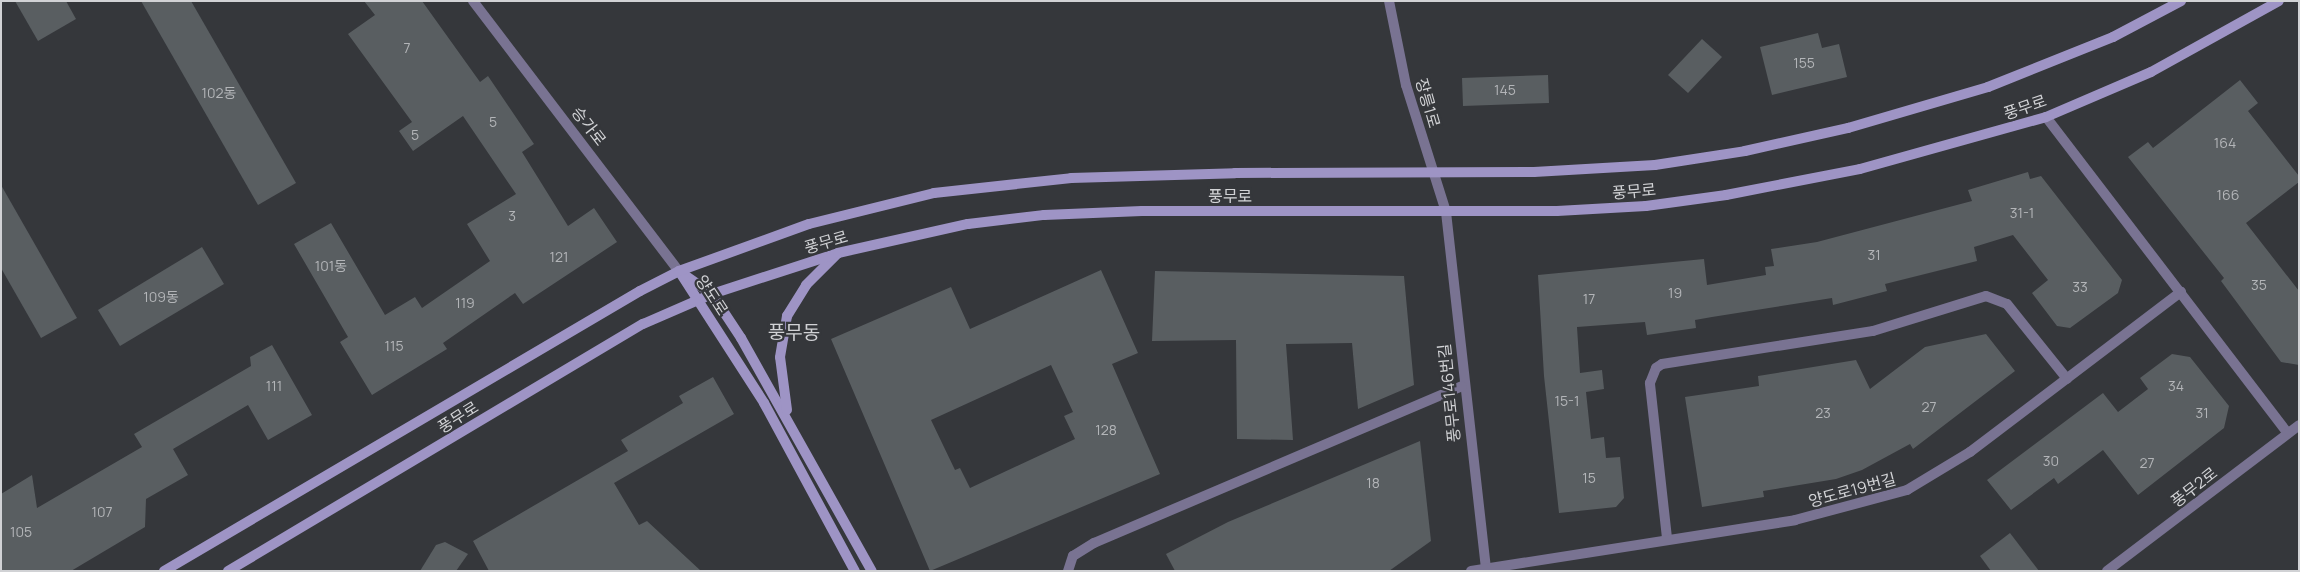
<!DOCTYPE html>
<meta charset="utf-8">
<style>
body{margin:0}
#map{position:relative;width:2300px;height:572px;overflow:hidden;background:#35373b;font-family:Manrope,"Noto Sans KR",sans-serif}
div>[style]{position:absolute}
.building>*{inset:0;background:#595e61}
.street>*{height:10px;margin:-5px;padding:0 5px;transform-origin:5px;border-radius:5px;background:#797392}
.secondary>*{height:10px;margin:-5px;padding:0 5px;transform-origin:5px;border-radius:5px;background:#9e94c5}
span{translate:-50% -50%;white-space:nowrap;text-align:center;line-height:1.15;-webkit-text-stroke:4.5px #35373b;paint-order:stroke}
.number-label{font-size:14px;color:#b3b5b8}
.number-label span{-webkit-text-stroke-width:0}
.street-label{font-size:16px;color:#d1d2d5}
.quarter-label{font-size:19px;color:#d1d2d5}
.frame{position:absolute;inset:0;border:2px solid #d1d2d5;pointer-events:none}
</style>
<div id="map">
<div class="building">
<i style="clip-path:polygon(15px 1px,66px 1px,76px 19px,38px 41px)"></i>
<i style="clip-path:polygon(141px 1px,191px 1px,296px 183px,258px 205px)"></i>
<i style="clip-path:polygon(364px 1px,422px 1px,480px 82px,488px 76px,534px 144px,522px 152px,568px 226px,594px 208px,617px 242px,523px 304px,515px 293px,443px 343px,447px 349px,372px 395px,340px 342px,348px 337px,294px 244px,331px 223px,385px 315px,415px 297px,422px 308px,490px 261px,467px 224px,516px 194px,463px 116px,413px 151px,399px 131px,412px 122px,348px 34px,375px 15px)"></i>
<i style="clip-path:polygon(1818px 33px,1822px 48px,1839px 44px,1847px 77px,1772px 95px,1760px 47px)"></i>
<i style="clip-path:polygon(1702px 39px,1722px 57px,1688px 93px,1668px 75px)"></i>
<i style="clip-path:polygon(1548px 75px,1549px 103px,1463px 106px,1462px 78px)"></i>
<i style="clip-path:polygon(2240px 80px,2258px 103px,2248px 111px,2299px 176px,2299px 182px,2246px 223px,2299px 291px,2299px 365px,2281px 362px,2221px 281px,2224px 278px,2128px 157px,2148px 142px,2153px 148px)"></i>
<i style="clip-path:polygon(2028px 172px,2030px 179px,2041px 176px,2122px 280px,2118px 293px,2070px 328px,2057px 326px,2032px 293px,2048px 280px,2013px 235px,1974px 247px,1977px 261px,1885px 284px,1887px 291px,1833px 305px,1832px 298px,1712px 317px,1695px 320px,1696px 328px,1647px 335px,1645px 322px,1577px 327px,1580px 373px,1602px 370px,1604px 389px,1586px 392px,1591px 439px,1604px 437px,1606px 458px,1620px 457px,1624px 498px,1616px 507px,1559px 513px,1544px 376px,1538px 275px,1704px 259px,1707px 285px,1766px 275px,1765px 267px,1774px 266px,1771px 249px,1817px 242px,1972px 201px,1968px 190px)"></i>
<i style="clip-path:polygon(1px 185px,77px 318px,41px 338px,1px 268px)"></i>
<i style="clip-path:polygon(202px 247px,224px 284px,120px 346px,98px 310px)"></i>
<i style="clip-path:polygon(evenodd,1101px 270px,1138px 353px,1112px 364px,1160px 474px,930px 571px,831px 339px,951px 287px,970px 329px,1101px 270px,1051px 365px,1073px 412px,1064px 416px,1075px 439px,970px 488px,960px 468px,955px 470px,931px 420px,1051px 365px)"></i>
<i style="clip-path:polygon(1155px 271px,1404px 276px,1414px 385px,1358px 409px,1352px 343px,1286px 344px,1293px 440px,1237px 439px,1236px 340px,1152px 341px)"></i>
<i style="clip-path:polygon(1986px 334px,2015px 371px,1913px 449px,1910px 444px,1862px 470px,1836px 479px,1763px 491px,1764px 497px,1702px 507px,1685px 397px,1759px 386px,1758px 376px,1856px 360px,1870px 389px,1925px 347px)"></i>
<i style="clip-path:polygon(272px 345px,312px 415px,268px 440px,248px 405px,173px 449px,188px 475px,146px 499px,145px 527px,71px 571px,1px 571px,1px 494px,32px 475px,37px 508px,142px 447px,134px 434px,251px 366px,250px 357px)"></i>
<i style="clip-path:polygon(2172px 354px,2190px 357px,2229px 406px,2224px 428px,2138px 495px,2103px 450px,2058px 484px,2054px 478px,2011px 510px,1987px 480px,2103px 393px,2118px 412px,2148px 389px,2140px 378px)"></i>
<i style="clip-path:polygon(713px 377px,734px 414px,614px 483px,639px 525px,647px 521px,701px 571px,489px 571px,473px 541px,628px 451px,621px 440px,683px 403px,679px 396px)"></i>
<i style="clip-path:polygon(1420px 441px,1431px 541px,1389px 571px,1175px 571px,1166px 554px,1228px 522px)"></i>
<i style="clip-path:polygon(2010px 533px,2039px 571px,1991px 571px,1980px 556px)"></i>
<i style="clip-path:polygon(445px 542px,468px 554px,456px 571px,420px 571px,436px 545px)"></i>
</div>
<div class="street">
<i style="left:473px;top:1px;width:340px;rotate:52.7deg"></i>
<i style="left:1389px;top:1px;width:86px;rotate:78.6deg"></i>
<i style="left:1406px;top:85px;width:133px;rotate:72.5deg"></i>
<i style="left:1446px;top:212px;width:361px;rotate:83.6deg"></i>
<i style="left:2046px;top:117px;width:398px;rotate:52.6deg"></i>
<i style="left:1667px;top:538px;width:156px;rotate:-96.3deg"></i>
<i style="left:1650px;top:383px;width:16px;rotate:-68deg"></i>
<i style="left:1656px;top:368px;width:7px;rotate:-34deg"></i>
<i style="left:1662px;top:364px;width:214px;rotate:-8.9deg"></i>
<i style="left:1873px;top:331px;width:118px;rotate:-17.2deg"></i>
<i style="left:1986px;top:296px;width:22px;rotate:21deg"></i>
<i style="left:2007px;top:304px;width:96px;rotate:51.3deg"></i>
<i style="left:1068px;top:571px;width:16px;rotate:-72deg"></i>
<i style="left:1073px;top:556px;width:25px;rotate:-32deg"></i>
<i style="left:1094px;top:543px;width:400px;rotate:-23.1deg"></i>
<i style="left:1471px;top:571px;width:328px;rotate:-8.9deg"></i>
<i style="left:1795px;top:520px;width:116px;rotate:-15deg"></i>
<i style="left:1907px;top:490px;width:74px;rotate:-31.1deg"></i>
<i style="left:1970px;top:452px;width:265px;rotate:-37.2deg"></i>
<i style="left:2107px;top:571px;width:241px;rotate:-37.2deg"></i>
</div>
<div class="secondary">
<i style="left:679px;top:271px;width:40px;rotate:34.9deg"></i>
<i style="left:712px;top:294px;width:53px;rotate:56.6deg"></i>
<i style="left:741px;top:338px;width:267px;rotate:60.7deg"></i>
<i style="left:681px;top:274px;width:153px;rotate:57.2deg"></i>
<i style="left:764px;top:403px;width:191px;rotate:61.6deg"></i>
<i style="left:787px;top:410px;width:53px;rotate:-97.5deg"></i>
<i style="left:780px;top:357px;width:42px;rotate:-80.3deg"></i>
<i style="left:787px;top:316px;width:36px;rotate:-58deg"></i>
<i style="left:806px;top:285px;width:44px;rotate:-45deg"></i>
<i style="left:164px;top:571px;width:552px;rotate:-30.47deg"></i>
<i style="left:640px;top:291px;width:44px;rotate:-27.1deg"></i>
<i style="left:679px;top:271px;width:138px;rotate:-19.9deg"></i>
<i style="left:809px;top:224px;width:129px;rotate:-13.9deg"></i>
<i style="left:934px;top:193px;width:138px;rotate:-6.2deg"></i>
<i style="left:1071px;top:178px;width:164px;rotate:-1.7deg"></i>
<i style="left:1235px;top:173px;width:299px;rotate:-0.2deg"></i>
<i style="left:1534px;top:172px;width:121px;rotate:-3.3deg"></i>
<i style="left:1655px;top:165px;width:91px;rotate:-8.8deg"></i>
<i style="left:1745px;top:151px;width:106px;rotate:-12.6deg"></i>
<i style="left:1848px;top:128px;width:146px;rotate:-16.3deg"></i>
<i style="left:1988px;top:87px;width:135px;rotate:-21.8deg"></i>
<i style="left:2113px;top:37px;width:77px;rotate:-27.9deg"></i>
<i style="left:228px;top:571px;width:483px;rotate:-30.8deg"></i>
<i style="left:643px;top:324px;width:75px;rotate:-23.5deg"></i>
<i style="left:712px;top:294px;width:133px;rotate:-18deg"></i>
<i style="left:838px;top:253px;width:133px;rotate:-12.6deg"></i>
<i style="left:968px;top:224px;width:77px;rotate:-6.8deg"></i>
<i style="left:1044px;top:215px;width:98px;rotate:-2.3deg"></i>
<i style="left:1142px;top:211px;width:415px"></i>
<i style="left:1557px;top:211px;width:89px;rotate:-3.2deg"></i>
<i style="left:1646px;top:206px;width:81px;rotate:-7.8deg"></i>
<i style="left:1726px;top:195px;width:136px;rotate:-11deg"></i>
<i style="left:1860px;top:169px;width:193px;rotate:-15.6deg"></i>
<i style="left:2046px;top:117px;width:114px;rotate:-23.2deg"></i>
<i style="left:2151px;top:72px;width:146px;rotate:-29deg"></i>
</div>
<div class="number-label">
<span style="left:407px;top:48px">7</span>
<span style="left:1804px;top:63px">155</span>
<span style="left:1505px;top:90px">145</span>
<span style="left:219px;top:93px">102동</span>
<span style="left:493px;top:122px">5</span>
<span style="left:415px;top:135px">5</span>
<span style="left:2225px;top:143px">164</span>
<span style="left:2228px;top:195px">166</span>
<span style="left:2022px;top:213px">31-1</span>
<span style="left:512px;top:216px">3</span>
<span style="left:1874px;top:255px">31</span>
<span style="left:559px;top:257px">121</span>
<span style="left:331px;top:266px">101동</span>
<span style="left:2259px;top:285px">35</span>
<span style="left:2080px;top:287px">33</span>
<span style="left:1675px;top:293px">19</span>
<span style="left:161px;top:297px">109동</span>
<span style="left:1589px;top:299px">17</span>
<span style="left:465px;top:303px">119</span>
<span style="left:394px;top:346px">115</span>
<span style="left:274px;top:386px">111</span>
<span style="left:2176px;top:386px">34</span>
<span style="left:1567px;top:401px">15-1</span>
<span style="left:1929px;top:407px">27</span>
<span style="left:1823px;top:413px">23</span>
<span style="left:2202px;top:413px">31</span>
<span style="left:1106px;top:430px">128</span>
<span style="left:2051px;top:461px">30</span>
<span style="left:2147px;top:463px">27</span>
<span style="left:1589px;top:478px">15</span>
<span style="left:1373px;top:483px">18</span>
<span style="left:102px;top:512px">107</span>
<span style="left:21px;top:532px">105</span>
</div>
<div class="street-label">
<span style="left:1428px;top:103px;rotate:74deg">장릉1로</span>
<span style="left:2025px;top:107px;rotate:-19deg">풍무로</span>
<span style="left:589px;top:126px;rotate:52deg">승가로</span>
<span style="left:1634px;top:191px;rotate:-5deg">풍무로</span>
<span style="left:1230px;top:196px">풍무로</span>
<span style="left:826px;top:242px;rotate:-16deg">풍무로</span>
<span style="left:712px;top:295px;rotate:57deg">양도로</span>
<span style="left:1449px;top:393px;rotate:-96deg">풍무로146번길</span>
<span style="left:458px;top:417px;rotate:-32deg">풍무로</span>
<span style="left:2194px;top:487px;rotate:-38deg">풍무2로</span>
<span style="left:1852px;top:490px;rotate:-15deg">양도로19번길</span>
</div>
<div class="quarter-label">
<span style="left:794px;top:333px">풍무동</span>
</div>
<div class="frame"></div>
</div>
